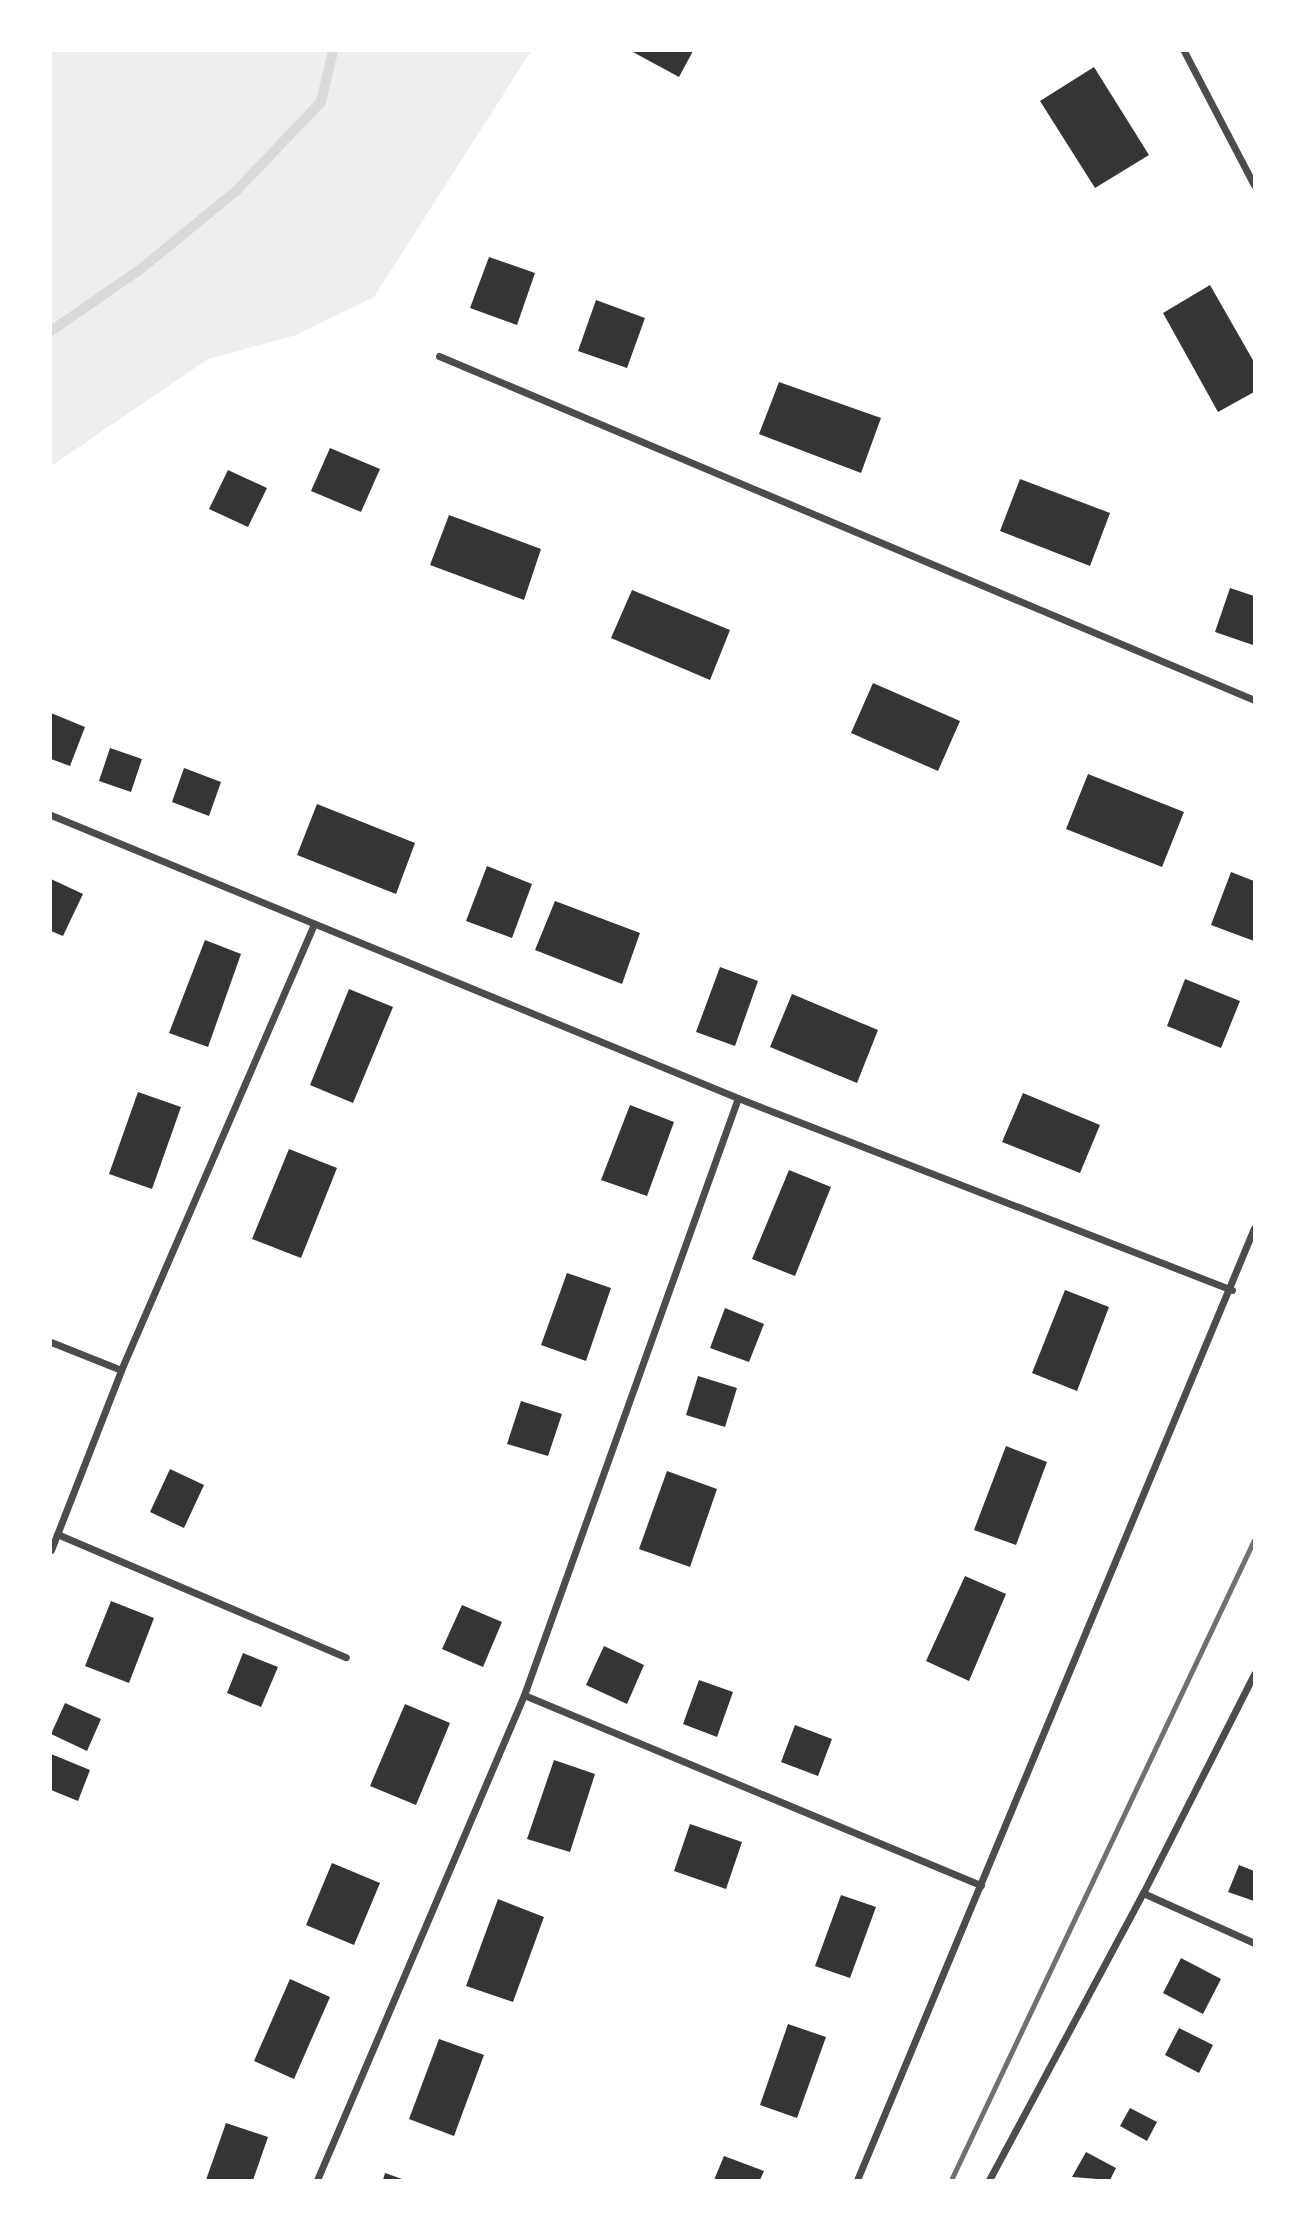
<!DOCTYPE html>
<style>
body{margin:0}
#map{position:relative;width:1305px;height:2231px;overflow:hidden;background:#fff;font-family:"DM Sans",sans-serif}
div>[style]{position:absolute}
.green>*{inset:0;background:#eee}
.stream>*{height:10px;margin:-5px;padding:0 5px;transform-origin:5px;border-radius:5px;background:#d9d9d9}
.building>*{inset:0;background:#353535}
.minor>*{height:7px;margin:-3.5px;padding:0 3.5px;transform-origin:3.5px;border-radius:3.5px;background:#4c4c4c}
.rail>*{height:5px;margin:-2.5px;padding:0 2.5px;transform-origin:2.5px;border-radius:2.5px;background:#707070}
span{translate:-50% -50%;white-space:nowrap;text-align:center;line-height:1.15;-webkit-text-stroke:5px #fff;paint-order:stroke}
.frame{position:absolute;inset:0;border:52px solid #fff;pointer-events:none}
</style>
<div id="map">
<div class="green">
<i style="clip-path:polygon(51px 51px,531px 51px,374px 297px,296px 335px,208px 359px,51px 466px)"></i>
</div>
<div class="stream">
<i style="left:51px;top:331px;width:111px;rotate:-34.7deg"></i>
<i style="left:142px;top:268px;width:122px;rotate:-39.3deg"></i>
<i style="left:236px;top:191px;width:123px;rotate:-46.3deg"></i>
<i style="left:321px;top:102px;width:52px;rotate:-76.8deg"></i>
</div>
<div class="building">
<i style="clip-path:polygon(631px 51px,693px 51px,679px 77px)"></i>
<i style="clip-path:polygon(1094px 67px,1149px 155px,1095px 188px,1040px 101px)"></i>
<i style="clip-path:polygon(489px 257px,535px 273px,517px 325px,470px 308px)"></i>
<i style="clip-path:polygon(1210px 285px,1254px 362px,1254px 392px,1218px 412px,1163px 313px)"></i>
<i style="clip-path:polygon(596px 300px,645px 318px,627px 368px,578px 351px)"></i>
<i style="clip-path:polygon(779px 382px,881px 418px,861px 473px,759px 434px)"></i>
<i style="clip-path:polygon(330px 448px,380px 469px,361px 512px,311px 491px)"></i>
<i style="clip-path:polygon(228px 470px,267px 488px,248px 527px,209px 509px)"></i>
<i style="clip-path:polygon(1020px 479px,1110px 513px,1090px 566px,1000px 531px)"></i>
<i style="clip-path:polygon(449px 515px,541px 549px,524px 600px,430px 565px)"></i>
<i style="clip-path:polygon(1230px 588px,1254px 596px,1253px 645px,1215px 632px)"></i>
<i style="clip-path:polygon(632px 590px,730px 630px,710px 680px,611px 638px)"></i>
<i style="clip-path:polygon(873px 683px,960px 721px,938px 771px,851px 733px)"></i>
<i style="clip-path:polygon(51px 713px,85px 727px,70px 766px,51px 759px)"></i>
<i style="clip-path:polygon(110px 748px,142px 759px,131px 792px,99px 781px)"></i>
<i style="clip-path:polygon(184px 768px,221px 782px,209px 816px,172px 802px)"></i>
<i style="clip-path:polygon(1088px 774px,1184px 812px,1162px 867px,1066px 829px)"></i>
<i style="clip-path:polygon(317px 804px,415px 843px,396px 894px,297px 855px)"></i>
<i style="clip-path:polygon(487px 866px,532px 884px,512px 938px,466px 921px)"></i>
<i style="clip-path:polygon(1231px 872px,1254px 881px,1254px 941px,1211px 925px)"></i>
<i style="clip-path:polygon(51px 879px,83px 894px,63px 936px,51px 931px)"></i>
<i style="clip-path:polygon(555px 901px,640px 933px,622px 984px,535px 950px)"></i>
<i style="clip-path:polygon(205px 940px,241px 954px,208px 1047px,169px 1033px)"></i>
<i style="clip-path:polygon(720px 967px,758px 981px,735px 1046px,696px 1032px)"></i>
<i style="clip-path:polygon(1185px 979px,1240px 1001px,1221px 1048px,1167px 1026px)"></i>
<i style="clip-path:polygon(349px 989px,393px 1007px,353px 1103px,310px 1085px)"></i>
<i style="clip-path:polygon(792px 994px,878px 1030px,857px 1083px,770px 1047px)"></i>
<i style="clip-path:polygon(138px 1092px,181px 1107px,152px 1189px,109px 1174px)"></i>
<i style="clip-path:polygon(1023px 1093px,1100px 1125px,1080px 1173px,1002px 1142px)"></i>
<i style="clip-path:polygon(630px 1105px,674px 1122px,647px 1196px,601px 1180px)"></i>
<i style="clip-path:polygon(289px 1149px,337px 1168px,301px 1258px,252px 1239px)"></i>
<i style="clip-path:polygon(789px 1170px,831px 1187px,795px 1276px,752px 1259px)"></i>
<i style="clip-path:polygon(567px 1273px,611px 1288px,586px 1361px,541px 1345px)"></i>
<i style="clip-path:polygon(1065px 1290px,1109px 1307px,1077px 1391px,1032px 1373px)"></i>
<i style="clip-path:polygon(725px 1308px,764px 1324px,749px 1362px,710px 1348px)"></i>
<i style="clip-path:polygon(698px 1376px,737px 1388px,725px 1427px,686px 1415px)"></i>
<i style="clip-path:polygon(521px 1401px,562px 1414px,548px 1456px,507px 1444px)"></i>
<i style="clip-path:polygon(1006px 1446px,1047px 1462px,1016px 1545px,974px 1530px)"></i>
<i style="clip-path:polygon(170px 1469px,204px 1485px,184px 1528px,150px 1512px)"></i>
<i style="clip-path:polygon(667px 1471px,717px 1489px,690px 1567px,639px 1549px)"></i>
<i style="clip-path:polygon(965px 1576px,1006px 1594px,969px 1681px,926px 1661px)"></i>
<i style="clip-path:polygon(111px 1601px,154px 1618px,129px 1683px,85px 1666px)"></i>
<i style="clip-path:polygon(462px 1605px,502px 1622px,483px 1667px,442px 1649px)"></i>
<i style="clip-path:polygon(604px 1646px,644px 1665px,627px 1704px,586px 1685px)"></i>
<i style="clip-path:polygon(243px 1653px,278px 1667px,261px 1707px,227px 1693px)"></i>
<i style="clip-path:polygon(699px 1680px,733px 1692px,717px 1737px,683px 1724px)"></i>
<i style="clip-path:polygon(65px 1703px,101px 1719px,87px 1751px,51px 1734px)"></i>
<i style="clip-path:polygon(405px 1704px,450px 1723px,416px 1805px,370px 1786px)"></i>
<i style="clip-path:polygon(795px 1725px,832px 1739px,818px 1776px,781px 1762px)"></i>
<i style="clip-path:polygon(51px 1754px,90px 1770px,78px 1801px,51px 1790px)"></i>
<i style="clip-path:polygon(554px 1760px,595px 1774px,570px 1852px,527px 1839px)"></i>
<i style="clip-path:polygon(690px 1824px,742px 1842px,726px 1889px,674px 1871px)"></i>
<i style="clip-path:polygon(332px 1863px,380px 1883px,354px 1945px,306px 1925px)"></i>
<i style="clip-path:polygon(1239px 1865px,1254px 1871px,1254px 1901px,1228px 1892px)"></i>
<i style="clip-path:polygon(841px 1895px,876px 1907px,850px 1978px,815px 1966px)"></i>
<i style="clip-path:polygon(498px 1899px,544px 1917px,513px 2002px,466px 1986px)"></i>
<i style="clip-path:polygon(1181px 1958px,1221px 1979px,1203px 2014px,1163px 1993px)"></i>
<i style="clip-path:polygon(290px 1979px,330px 1997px,294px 2079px,254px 2061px)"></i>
<i style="clip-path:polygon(788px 2024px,826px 2037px,797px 2118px,760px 2105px)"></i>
<i style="clip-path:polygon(1179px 2028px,1213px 2045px,1199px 2073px,1165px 2055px)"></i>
<i style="clip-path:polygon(439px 2039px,484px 2055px,454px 2136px,409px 2119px)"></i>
<i style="clip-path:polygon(1130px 2108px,1157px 2122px,1147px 2141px,1120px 2126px)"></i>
<i style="clip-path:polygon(226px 2123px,268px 2137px,253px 2180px,206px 2180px)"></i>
<i style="clip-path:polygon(1086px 2152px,1116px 2168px,1110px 2180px,1072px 2177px)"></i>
<i style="clip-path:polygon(724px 2156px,764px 2171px,760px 2180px,714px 2180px)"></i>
<i style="clip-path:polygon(385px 2173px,405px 2180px,383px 2180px)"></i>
</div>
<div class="minor">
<i style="left:1184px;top:51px;width:151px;rotate:62.4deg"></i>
<i style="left:439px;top:356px;width:885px;rotate:22.88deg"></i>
<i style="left:51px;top:815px;width:743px;rotate:22.39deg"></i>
<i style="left:738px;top:1098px;width:530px;rotate:21.24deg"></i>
<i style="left:51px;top:1342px;width:75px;rotate:21.8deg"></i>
<i style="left:57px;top:1534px;width:314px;rotate:23.1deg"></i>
<i style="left:51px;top:1550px;width:193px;rotate:-68.7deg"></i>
<i style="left:121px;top:1370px;width:484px;rotate:-66.6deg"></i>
<i style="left:524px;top:1695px;width:495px;rotate:22.6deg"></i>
<i style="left:1143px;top:1893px;width:122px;rotate:24.2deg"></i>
<i style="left:317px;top:2180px;width:527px;rotate:-66.89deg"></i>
<i style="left:524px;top:1695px;width:634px;rotate:-70.28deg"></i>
<i style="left:857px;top:2180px;width:1031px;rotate:-67.36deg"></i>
<i style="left:989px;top:2180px;width:326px;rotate:-61.8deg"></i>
<i style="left:1143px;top:1893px;width:246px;rotate:-63.1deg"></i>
</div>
<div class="rail">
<i style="left:951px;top:2180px;width:708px;rotate:-64.67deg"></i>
</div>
<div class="frame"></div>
</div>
